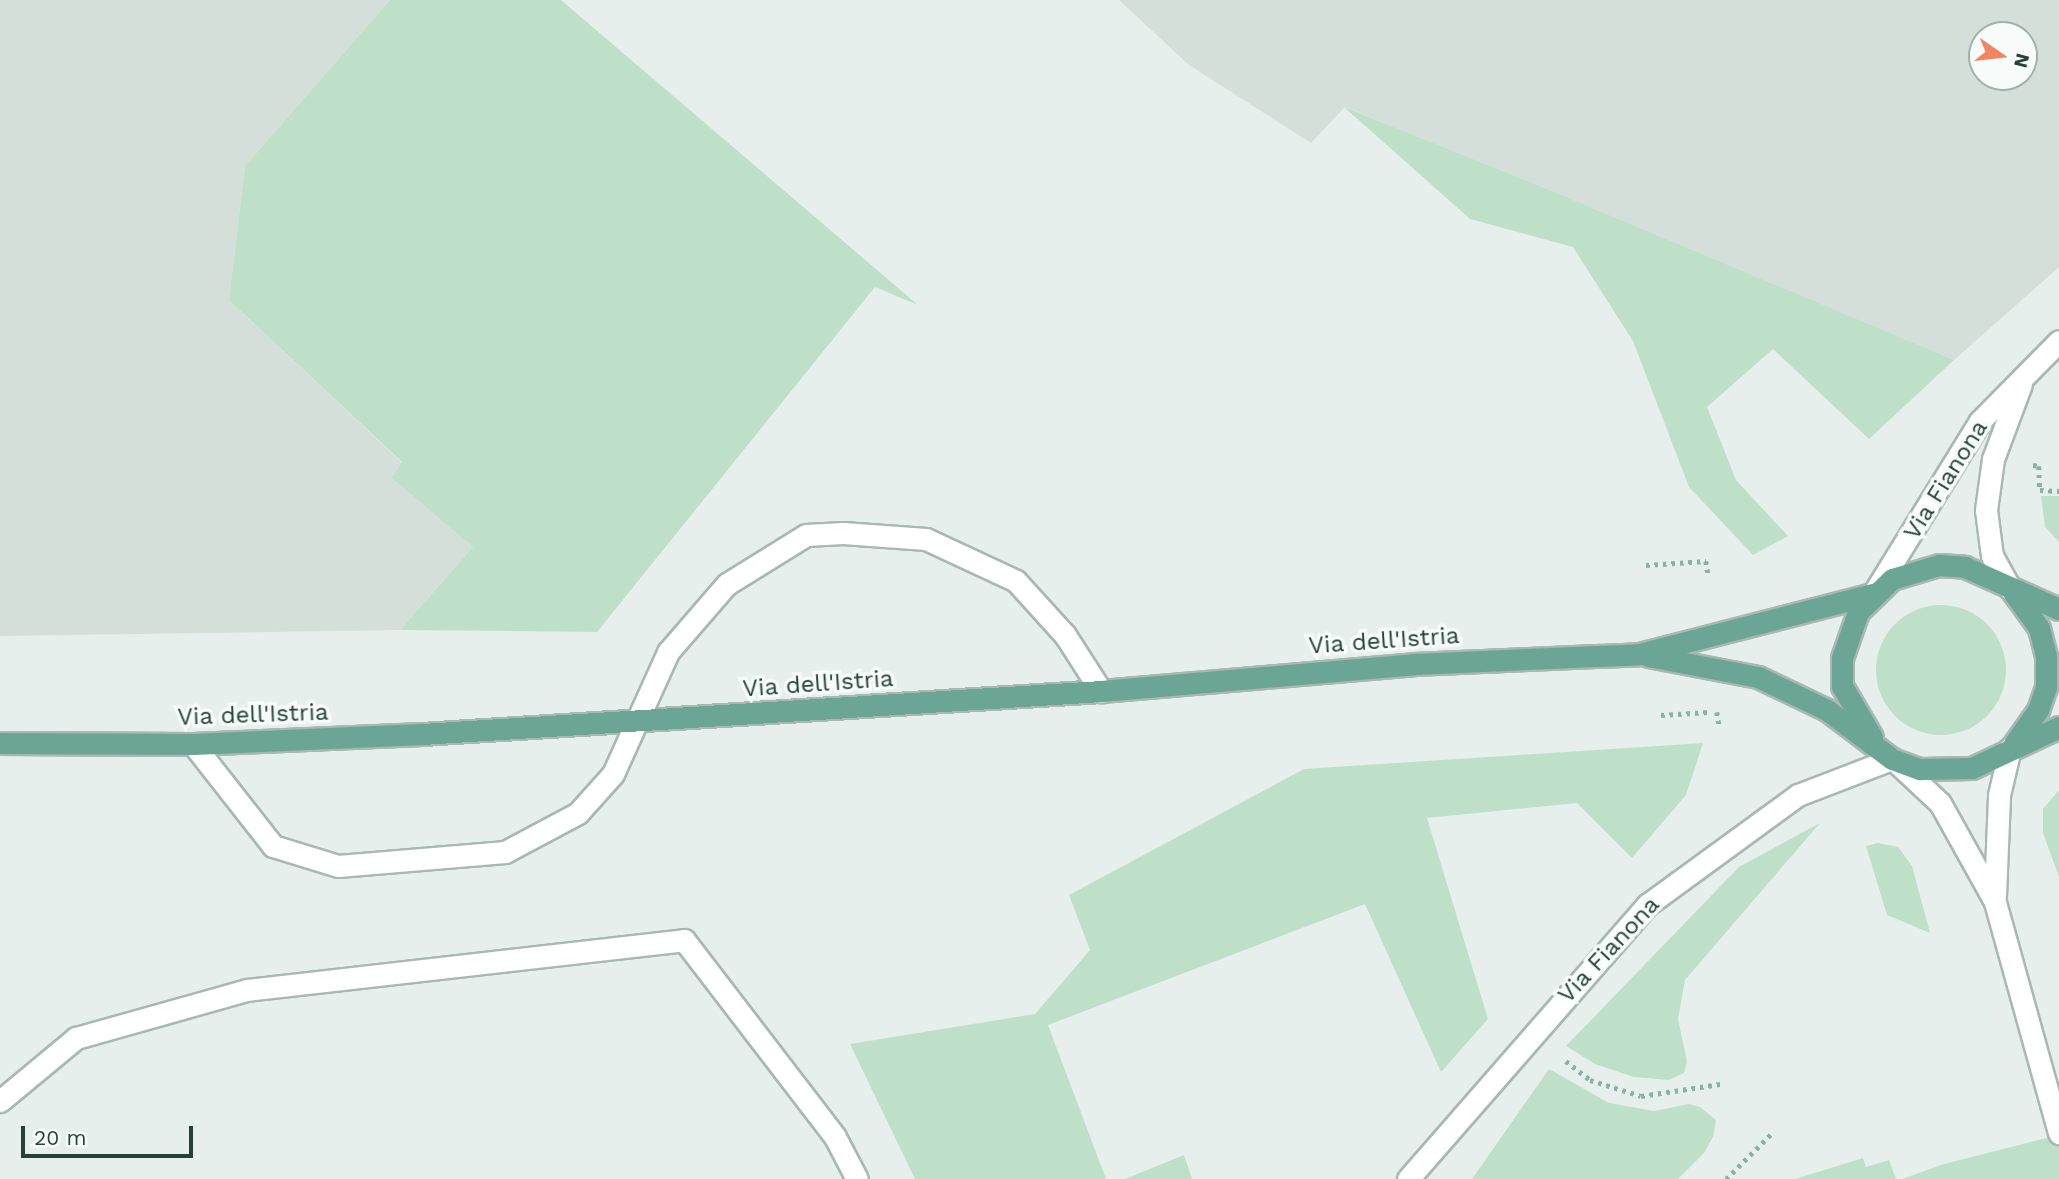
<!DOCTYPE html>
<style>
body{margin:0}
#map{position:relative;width:2059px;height:1179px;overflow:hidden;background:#e6efeb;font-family:"Work Sans",sans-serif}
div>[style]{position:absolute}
.built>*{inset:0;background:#d4dfda}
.green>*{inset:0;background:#bfe0c8}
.round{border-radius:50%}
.path>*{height:4.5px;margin-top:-2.25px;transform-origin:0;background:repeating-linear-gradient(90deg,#86b3a5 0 3.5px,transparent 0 8.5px)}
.roads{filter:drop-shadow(2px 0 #a8b8b2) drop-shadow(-2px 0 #a8b8b2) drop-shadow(0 2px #a8b8b2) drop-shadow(0 -2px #a8b8b2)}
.lane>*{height:21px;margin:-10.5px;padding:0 10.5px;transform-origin:10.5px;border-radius:10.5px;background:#fff}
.street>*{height:21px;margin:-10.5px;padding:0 10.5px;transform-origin:10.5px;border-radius:10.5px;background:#fff}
.primary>*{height:21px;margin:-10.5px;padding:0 10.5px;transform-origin:10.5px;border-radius:10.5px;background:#6aa596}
span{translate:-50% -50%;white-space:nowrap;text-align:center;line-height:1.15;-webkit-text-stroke:7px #f7fbf9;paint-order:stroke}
.street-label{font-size:24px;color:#24423a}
.north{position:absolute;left:1968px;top:21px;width:70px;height:70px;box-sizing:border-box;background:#f7fbf9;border:2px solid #a3b1ad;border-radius:50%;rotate:104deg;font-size:19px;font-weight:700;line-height:28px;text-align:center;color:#24423a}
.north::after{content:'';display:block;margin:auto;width:24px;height:32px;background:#f4845f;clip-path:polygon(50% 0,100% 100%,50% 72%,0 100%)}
.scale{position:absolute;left:21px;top:1126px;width:172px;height:32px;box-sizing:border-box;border:4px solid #24423a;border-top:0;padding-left:9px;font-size:21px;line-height:24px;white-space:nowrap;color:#24423a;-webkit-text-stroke:5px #f7fbf9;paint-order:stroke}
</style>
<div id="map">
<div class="built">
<i style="clip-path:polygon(0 0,390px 0,245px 166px,229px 300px,402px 463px,393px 478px,473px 547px,400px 630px,0 636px)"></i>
<i style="clip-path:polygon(evenodd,1119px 0,2059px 0,2059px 267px,1954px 360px,1345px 107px,1311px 143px,1189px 65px,1119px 0,1982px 35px,2024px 35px,2024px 77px,1982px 77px,1982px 35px)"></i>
</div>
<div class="green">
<i style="clip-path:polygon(390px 0,561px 0,918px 305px,875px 287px,597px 632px,400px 630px,473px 547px,392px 478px,402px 462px,229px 300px,245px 166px)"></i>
<i style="clip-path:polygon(1344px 107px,1549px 190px,1954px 360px,1869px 439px,1773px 349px,1707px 407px,1736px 480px,1788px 536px,1753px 555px,1689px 487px,1633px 341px,1573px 247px,1470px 219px)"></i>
<i style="clip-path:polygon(2041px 496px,2059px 496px,2059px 542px,2045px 527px)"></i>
<i class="round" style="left:1876px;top:605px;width:130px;height:130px"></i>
<i style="clip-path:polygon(1703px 743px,1686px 795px,1632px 858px,1577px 803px,1427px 818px,1488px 1019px,1441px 1072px,1365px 904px,1048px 1025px,1106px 1179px,915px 1179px,850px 1044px,1035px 1014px,1090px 950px,1069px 895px,1304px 769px)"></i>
<i style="clip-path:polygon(2059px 790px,2059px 877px,2043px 833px,2043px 809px)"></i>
<i style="clip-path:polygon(1820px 823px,1685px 980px,1678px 1019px,1687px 1061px,1684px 1073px,1669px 1080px,1634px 1077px,1595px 1064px,1566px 1046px,1739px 867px)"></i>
<i style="clip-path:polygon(1878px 843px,1898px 847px,1912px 866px,1930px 933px,1887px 915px,1866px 846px)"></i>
<i style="clip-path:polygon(1549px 1069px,1609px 1103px,1654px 1111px,1689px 1104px,1700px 1107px,1716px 1120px,1713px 1137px,1704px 1153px,1678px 1179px,1472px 1179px)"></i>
<i style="clip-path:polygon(2059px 1135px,2059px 1179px,1902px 1179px,1944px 1164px)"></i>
<i style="clip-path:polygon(1184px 1155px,1192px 1179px,1125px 1179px)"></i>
<i style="clip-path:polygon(1863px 1158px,1866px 1167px,1889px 1160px,1896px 1179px,1795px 1179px)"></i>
</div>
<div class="path">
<i style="left:2033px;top:465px;width:6px;rotate:9deg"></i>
<i style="left:2039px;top:466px;width:24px;rotate:88deg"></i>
<i style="left:2040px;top:490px;width:19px;rotate:3deg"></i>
<i style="left:1646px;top:565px;width:60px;rotate:-3.8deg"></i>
<i style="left:1706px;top:561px;width:12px;rotate:81deg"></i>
<i style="left:1717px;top:712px;width:13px;rotate:81deg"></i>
<i style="left:1661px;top:715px;width:48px;rotate:-3.6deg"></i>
<i style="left:1566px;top:1061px;width:31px;rotate:38deg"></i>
<i style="left:1590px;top:1080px;width:53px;rotate:17.4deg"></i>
<i style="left:1641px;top:1096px;width:80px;rotate:-8.6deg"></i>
<i style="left:1726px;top:1179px;width:64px;rotate:-45deg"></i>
</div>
<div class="roads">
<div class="lane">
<i style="left:193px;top:744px;width:130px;rotate:51.9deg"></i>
<i style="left:273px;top:846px;width:68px;rotate:17.1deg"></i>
<i style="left:338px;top:866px;width:168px;rotate:-4.8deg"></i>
<i style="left:505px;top:852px;width:83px;rotate:-28.1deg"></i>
<i style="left:578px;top:813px;width:52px;rotate:-48.1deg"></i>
<i style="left:613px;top:774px;width:134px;rotate:-65.7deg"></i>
<i style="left:668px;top:652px;width:90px;rotate:-49.1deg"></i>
<i style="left:727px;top:584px;width:93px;rotate:-31.8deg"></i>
<i style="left:806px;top:535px;width:37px;rotate:-3deg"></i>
<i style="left:843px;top:533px;width:83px;rotate:4.1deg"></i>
<i style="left:926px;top:539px;width:99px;rotate:25deg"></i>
<i style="left:1016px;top:581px;width:73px;rotate:47.8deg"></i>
<i style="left:1065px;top:635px;width:67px;rotate:57.3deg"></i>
<i style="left:1894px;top:760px;width:63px;rotate:43.1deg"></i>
<i style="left:1940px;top:803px;width:113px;rotate:60.9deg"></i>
<i style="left:1995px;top:902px;width:240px;rotate:74.5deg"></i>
<i style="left:1995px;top:896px;width:101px;rotate:-87.7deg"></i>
<i style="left:1999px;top:795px;width:48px;rotate:-76.8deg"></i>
<i style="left:0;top:1101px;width:99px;rotate:-39.7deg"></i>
<i style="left:76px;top:1038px;width:178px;rotate:-15.7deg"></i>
<i style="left:247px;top:990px;width:440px;rotate:-6.5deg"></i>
<i style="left:684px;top:940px;width:248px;rotate:52.5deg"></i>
<i style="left:835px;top:1137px;width:47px;rotate:62.4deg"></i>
</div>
<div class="street">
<i style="left:2011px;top:590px;width:39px;rotate:-119deg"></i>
<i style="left:1992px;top:556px;width:46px;rotate:-97.4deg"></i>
<i style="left:1986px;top:510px;width:51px;rotate:-82.2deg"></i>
<i style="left:1993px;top:459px;width:80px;rotate:-69.5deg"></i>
<i style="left:1875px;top:591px;width:200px;rotate:-58.3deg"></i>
<i style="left:1980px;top:421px;width:112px;rotate:-45.4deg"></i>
<i style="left:1408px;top:1179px;width:364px;rotate:-48.9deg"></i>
<i style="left:1647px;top:905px;width:187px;rotate:-36.1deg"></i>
<i style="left:1798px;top:795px;width:101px;rotate:-21deg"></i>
</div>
<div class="primary">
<i style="left:2013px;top:592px;width:44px;rotate:54.2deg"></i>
<i style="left:2039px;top:628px;width:29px;rotate:76deg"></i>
<i style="left:2046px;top:656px;width:31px;rotate:90deg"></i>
<i style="left:2046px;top:687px;width:24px;rotate:109deg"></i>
<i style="left:2038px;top:710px;width:42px;rotate:125.2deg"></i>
<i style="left:1648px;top:656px;width:112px;rotate:10.8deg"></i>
<i style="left:1758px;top:677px;width:76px;rotate:25.6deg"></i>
<i style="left:1827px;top:710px;width:81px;rotate:37deg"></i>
<i style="left:1892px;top:759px;width:30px;rotate:20deg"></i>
<i style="left:1920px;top:769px;width:52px;rotate:-1.1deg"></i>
<i style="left:1972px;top:768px;width:96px;rotate:-25.2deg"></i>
<i style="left:1872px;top:737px;width:59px;rotate:-120.5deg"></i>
<i style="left:1842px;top:686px;width:28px;rotate:-90deg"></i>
<i style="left:1842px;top:658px;width:49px;rotate:-70.8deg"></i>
<i style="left:1858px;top:612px;width:47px;rotate:-44.1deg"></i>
<i style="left:1892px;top:579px;width:49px;rotate:-16.6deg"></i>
<i style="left:1939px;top:565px;width:26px;rotate:4deg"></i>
<i style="left:1965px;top:567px;width:103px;rotate:24.1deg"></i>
<i style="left:0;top:743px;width:193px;rotate:0.3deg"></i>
<i style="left:193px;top:744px;width:229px;rotate:-2.5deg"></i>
<i style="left:422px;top:734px;width:680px;rotate:-3.62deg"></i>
<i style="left:1101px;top:691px;width:314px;rotate:-4.9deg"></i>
<i style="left:1414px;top:664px;width:225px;rotate:-2.5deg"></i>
<i style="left:1639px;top:654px;width:242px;rotate:-14.4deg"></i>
</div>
</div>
<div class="street-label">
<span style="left:1946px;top:480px;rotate:-58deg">Via Fianona</span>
<span style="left:1384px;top:641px;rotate:-4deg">Via dell'Istria</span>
<span style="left:818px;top:684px;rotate:-4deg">Via dell'Istria</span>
<span style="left:253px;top:715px;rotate:-2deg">Via dell'Istria</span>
<span style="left:1609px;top:950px;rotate:-47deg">Via Fianona</span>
</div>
<div class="north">N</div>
<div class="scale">20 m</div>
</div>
